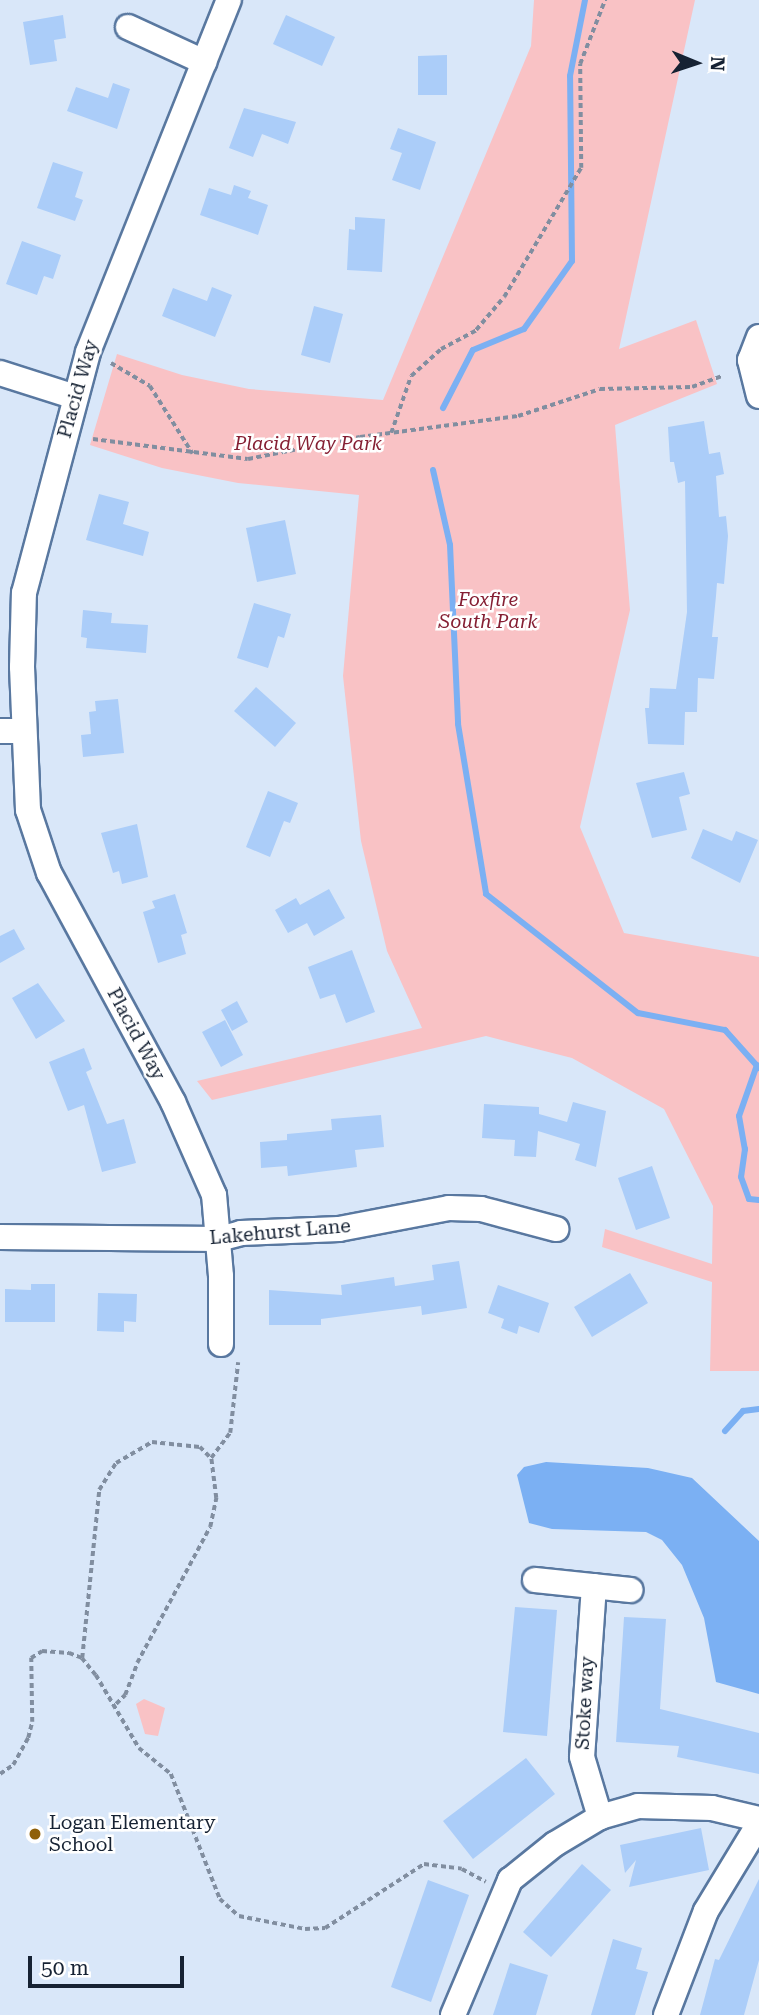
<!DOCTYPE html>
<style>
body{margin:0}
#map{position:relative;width:759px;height:2015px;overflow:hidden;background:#d9e7f9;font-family:"Roboto Serif",serif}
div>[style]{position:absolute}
.green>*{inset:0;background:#f9c2c5}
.water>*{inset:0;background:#7bb0f3}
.stream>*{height:6px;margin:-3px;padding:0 3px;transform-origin:3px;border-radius:3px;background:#7bb0f3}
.building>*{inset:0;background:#abcdf9}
.path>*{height:3.5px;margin-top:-1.75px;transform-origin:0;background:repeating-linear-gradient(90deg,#818ea0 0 5px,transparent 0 8.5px)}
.roads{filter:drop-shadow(2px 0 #5978a0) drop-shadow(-2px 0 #5978a0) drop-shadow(0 2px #5978a0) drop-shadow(0 -2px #5978a0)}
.minor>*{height:24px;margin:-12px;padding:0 12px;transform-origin:12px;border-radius:12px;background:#fff}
.dots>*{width:19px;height:19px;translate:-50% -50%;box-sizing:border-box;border:4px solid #fff;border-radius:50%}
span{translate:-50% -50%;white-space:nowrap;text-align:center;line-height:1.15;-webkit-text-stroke:5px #fff;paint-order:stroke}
.street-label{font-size:19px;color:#162233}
.park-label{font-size:19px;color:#851f33;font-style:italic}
.poi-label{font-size:19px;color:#162233}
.left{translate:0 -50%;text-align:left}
.north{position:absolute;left:661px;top:28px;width:70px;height:70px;-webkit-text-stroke:5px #fff;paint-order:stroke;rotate:92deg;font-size:19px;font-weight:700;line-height:28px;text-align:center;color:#162233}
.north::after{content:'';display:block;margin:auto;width:24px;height:32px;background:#162233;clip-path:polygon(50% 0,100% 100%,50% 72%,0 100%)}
.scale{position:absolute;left:28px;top:1956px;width:156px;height:32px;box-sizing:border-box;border:4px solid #162233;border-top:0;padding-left:9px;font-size:21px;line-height:24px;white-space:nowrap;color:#162233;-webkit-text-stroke:5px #fff;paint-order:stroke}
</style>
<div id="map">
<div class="green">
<i style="clip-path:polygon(534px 0,695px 0,619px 349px,696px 320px,717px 384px,615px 425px,630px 610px,580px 827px,624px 933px,759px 957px,759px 1371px,710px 1371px,712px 1282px,602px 1247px,605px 1229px,712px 1264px,713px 1206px,664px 1109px,572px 1058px,486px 1036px,212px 1100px,197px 1081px,422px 1028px,387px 951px,361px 841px,343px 676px,359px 495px,238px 483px,162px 468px,90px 445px,117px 354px,182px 375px,249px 389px,383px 400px,531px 46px)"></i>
<i style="clip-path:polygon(144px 1699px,165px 1708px,158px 1736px,145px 1734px,136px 1704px)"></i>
</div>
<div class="water">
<i style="clip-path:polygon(546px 1462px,648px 1468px,692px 1478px,759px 1541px,759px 1694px,716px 1682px,704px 1618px,682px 1565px,662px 1540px,646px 1532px,552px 1529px,529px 1523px,517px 1475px,524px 1467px)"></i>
</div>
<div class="stream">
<i style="left:443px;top:408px;width:65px;rotate:-62.7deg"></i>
<i style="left:473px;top:350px;width:55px;rotate:-22.4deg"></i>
<i style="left:524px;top:329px;width:83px;rotate:-54.8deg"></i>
<i style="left:572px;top:261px;width:185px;rotate:-90.6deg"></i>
<i style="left:570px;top:76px;width:77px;rotate:-78.8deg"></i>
<i style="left:433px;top:470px;width:77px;rotate:77.2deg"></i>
<i style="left:450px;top:545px;width:179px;rotate:87.4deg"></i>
<i style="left:458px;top:724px;width:172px;rotate:80.6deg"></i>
<i style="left:486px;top:894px;width:193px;rotate:38.1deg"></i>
<i style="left:638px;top:1013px;width:89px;rotate:11.1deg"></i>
<i style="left:725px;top:1030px;width:51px;rotate:48.2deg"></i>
<i style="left:757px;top:1065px;width:54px;rotate:109.4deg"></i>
<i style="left:739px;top:1116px;width:34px;rotate:80deg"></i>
<i style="left:745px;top:1149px;width:28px;rotate:98deg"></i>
<i style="left:741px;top:1177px;width:23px;rotate:70deg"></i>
<i style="left:749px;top:1199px;width:10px;rotate:6deg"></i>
<i style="left:725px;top:1431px;width:27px;rotate:-48deg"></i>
<i style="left:743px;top:1411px;width:16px;rotate:-7deg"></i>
</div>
<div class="building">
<i style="clip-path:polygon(63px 15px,66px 38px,54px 40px,57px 61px,30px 65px,23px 22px)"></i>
<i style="clip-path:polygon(286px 15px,335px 37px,322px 66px,273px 44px)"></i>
<i style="clip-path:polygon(447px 55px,447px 95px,418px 95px,418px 56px)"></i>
<i style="clip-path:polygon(113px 83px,130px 89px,117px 129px,67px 111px,76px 87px,108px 98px)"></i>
<i style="clip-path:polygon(244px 108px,296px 122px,288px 144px,262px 134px,253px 157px,229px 148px)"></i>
<i style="clip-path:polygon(398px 128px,436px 142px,420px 190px,392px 180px,402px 153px,390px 149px)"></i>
<i style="clip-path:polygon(53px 162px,83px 172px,75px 197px,83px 200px,75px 221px,37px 208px)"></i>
<i style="clip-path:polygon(234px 185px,251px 191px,248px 198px,268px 205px,258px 235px,200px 215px,209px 188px,231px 195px)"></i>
<i style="clip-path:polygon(355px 217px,385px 219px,382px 272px,347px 270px,349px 229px,355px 230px)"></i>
<i style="clip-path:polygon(22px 241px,61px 255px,53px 279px,44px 276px,37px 295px,6px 284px)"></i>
<i style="clip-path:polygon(212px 287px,232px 295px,215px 337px,162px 316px,173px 288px,207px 301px)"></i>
<i style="clip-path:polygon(314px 306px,343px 314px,330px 363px,301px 355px)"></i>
<i style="clip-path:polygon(704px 421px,709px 454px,720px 452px,724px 474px,716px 476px,719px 517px,726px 516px,728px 536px,724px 584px,717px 583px,716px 596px,712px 637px,718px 637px,714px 679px,698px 678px,697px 712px,685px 712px,684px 745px,648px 744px,645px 708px,649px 708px,650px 688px,676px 689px,687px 612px,685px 481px,678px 483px,674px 462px,670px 462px,668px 427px)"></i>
<i style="clip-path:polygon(99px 494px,129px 502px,123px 524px,149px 532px,143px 556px,86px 540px)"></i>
<i style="clip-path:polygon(285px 520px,296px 574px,257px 582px,246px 528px)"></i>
<i style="clip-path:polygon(254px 603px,291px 614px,284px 638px,278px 636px,268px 668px,237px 658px)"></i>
<i style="clip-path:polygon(83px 610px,112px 613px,111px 623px,148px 625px,146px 653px,86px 648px,87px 638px,81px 637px)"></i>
<i style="clip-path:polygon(256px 687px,296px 723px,275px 747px,234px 711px)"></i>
<i style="clip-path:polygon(118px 699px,124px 753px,83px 757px,81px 735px,91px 734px,89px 712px,96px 711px,95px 701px)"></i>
<i style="clip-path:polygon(684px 772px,690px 794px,679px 797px,687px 830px,652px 838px,636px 783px)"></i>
<i style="clip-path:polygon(268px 791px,298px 803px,290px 823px,284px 821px,270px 857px,246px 847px)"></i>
<i style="clip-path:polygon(137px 824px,148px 877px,122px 884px,119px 871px,113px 873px,101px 833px)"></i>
<i style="clip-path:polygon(703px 829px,732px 841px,736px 831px,758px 840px,740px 883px,691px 858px)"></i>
<i style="clip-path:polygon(329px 889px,345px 918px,314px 936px,307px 923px,288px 933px,275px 910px,296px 898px,300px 905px)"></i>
<i style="clip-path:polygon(175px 894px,187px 933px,181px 935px,186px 954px,158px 963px,143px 912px,155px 908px,152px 901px)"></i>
<i style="clip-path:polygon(14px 929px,25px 949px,0 963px,0 936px)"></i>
<i style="clip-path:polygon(352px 950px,375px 1012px,346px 1023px,335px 994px,320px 999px,308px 967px)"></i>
<i style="clip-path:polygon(38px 983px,65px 1021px,36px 1039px,12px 998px)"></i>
<i style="clip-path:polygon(237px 1001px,248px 1022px,232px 1031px,221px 1010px)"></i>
<i style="clip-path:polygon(225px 1020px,243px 1055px,221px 1067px,202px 1032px)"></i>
<i style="clip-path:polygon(84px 1048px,92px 1069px,86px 1072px,107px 1124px,124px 1119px,136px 1163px,102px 1172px,84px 1105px,68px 1111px,49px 1062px)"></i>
<i style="clip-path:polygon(573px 1102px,606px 1111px,596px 1167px,575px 1160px,580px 1144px,538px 1131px,536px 1157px,514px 1156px,515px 1140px,482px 1138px,484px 1104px,539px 1107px,539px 1114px,567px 1122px)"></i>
<i style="clip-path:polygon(381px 1115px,384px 1147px,355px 1150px,357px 1167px,288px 1176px,287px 1166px,261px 1168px,260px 1142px,287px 1140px,287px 1134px,332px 1130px,331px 1119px)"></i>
<i style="clip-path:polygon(652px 1166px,670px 1218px,636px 1230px,618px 1178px)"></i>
<i style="clip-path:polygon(459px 1261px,467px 1308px,422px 1315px,421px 1306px,321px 1319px,321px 1325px,269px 1325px,269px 1290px,342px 1295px,341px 1285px,394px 1277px,395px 1286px,434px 1280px,432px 1265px)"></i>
<i style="clip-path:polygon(630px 1273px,648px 1303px,592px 1337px,574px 1307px)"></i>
<i style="clip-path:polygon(31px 1284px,55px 1284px,55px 1322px,5px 1322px,5px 1289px,31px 1290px)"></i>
<i style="clip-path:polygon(498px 1285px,549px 1303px,539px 1333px,519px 1326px,517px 1334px,501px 1328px,504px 1319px,488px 1313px)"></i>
<i style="clip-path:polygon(98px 1293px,137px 1294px,136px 1322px,124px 1321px,124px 1332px,97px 1331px)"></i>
<i style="clip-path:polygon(515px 1607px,557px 1610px,547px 1736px,503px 1732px)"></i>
<i style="clip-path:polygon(624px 1617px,666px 1619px,660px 1709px,759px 1733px,759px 1774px,677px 1757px,679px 1746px,616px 1742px)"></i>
<i style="clip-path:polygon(526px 1758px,555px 1794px,473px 1859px,443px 1821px)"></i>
<i style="clip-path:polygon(701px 1828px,709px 1870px,629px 1887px,636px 1860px,625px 1873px,620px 1845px)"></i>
<i style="clip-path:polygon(582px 1864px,611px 1890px,551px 1957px,523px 1932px)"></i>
<i style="clip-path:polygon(759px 1879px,759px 1960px,744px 2015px,700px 2015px,715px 1959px,719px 1960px)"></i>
<i style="clip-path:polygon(428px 1880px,469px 1895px,431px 2002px,391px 1987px)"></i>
<i style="clip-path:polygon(613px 1939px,642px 1948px,636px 1969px,648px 1972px,635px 2015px,591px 2015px)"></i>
<i style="clip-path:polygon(510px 1963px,548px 1975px,536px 2015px,493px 2015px)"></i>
</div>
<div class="path">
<i style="left:111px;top:363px;width:45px;rotate:30.5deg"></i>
<i style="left:150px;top:386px;width:80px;rotate:57.7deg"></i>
<i style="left:391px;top:433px;width:60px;rotate:-70.7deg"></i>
<i style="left:411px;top:376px;width:40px;rotate:-42deg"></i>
<i style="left:441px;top:349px;width:40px;rotate:-28deg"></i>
<i style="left:476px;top:330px;width:43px;rotate:-49.7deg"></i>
<i style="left:504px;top:297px;width:150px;rotate:-59.2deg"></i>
<i style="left:581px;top:168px;width:104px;rotate:-90.6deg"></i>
<i style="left:580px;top:64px;width:69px;rotate:-68.7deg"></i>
<i style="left:93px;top:439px;width:156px;rotate:7.4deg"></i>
<i style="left:248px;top:459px;width:114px;rotate:-11.1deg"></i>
<i style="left:360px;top:437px;width:159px;rotate:-7.6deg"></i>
<i style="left:518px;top:416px;width:86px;rotate:-18.2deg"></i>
<i style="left:600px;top:389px;width:92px;rotate:-1.2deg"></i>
<i style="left:692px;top:387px;width:33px;rotate:-20deg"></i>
<i style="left:82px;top:1658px;width:169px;rotate:-84.2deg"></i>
<i style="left:99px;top:1490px;width:32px;rotate:-58deg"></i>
<i style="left:116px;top:1463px;width:42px;rotate:-30.3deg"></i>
<i style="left:152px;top:1442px;width:48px;rotate:5.9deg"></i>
<i style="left:200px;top:1447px;width:16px;rotate:45deg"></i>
<i style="left:116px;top:1704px;width:13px;rotate:-45deg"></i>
<i style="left:125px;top:1695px;width:34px;rotate:-69deg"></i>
<i style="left:137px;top:1663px;width:154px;rotate:-61.8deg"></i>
<i style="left:210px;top:1527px;width:30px;rotate:-78deg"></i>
<i style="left:216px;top:1498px;width:40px;rotate:-97.1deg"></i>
<i style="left:211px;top:1458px;width:31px;rotate:-53deg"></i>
<i style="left:230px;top:1433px;width:71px;rotate:-83.6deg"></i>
<i style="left:0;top:1774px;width:16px;rotate:-35deg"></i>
<i style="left:13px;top:1765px;width:31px;rotate:-61deg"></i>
<i style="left:28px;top:1738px;width:16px;rotate:-76deg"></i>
<i style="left:32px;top:1722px;width:64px;rotate:-90.9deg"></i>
<i style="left:31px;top:1658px;width:13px;rotate:-32deg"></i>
<i style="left:42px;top:1651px;width:27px;rotate:4deg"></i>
<i style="left:69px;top:1653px;width:14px;rotate:21deg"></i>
<i style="left:82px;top:1658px;width:22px;rotate:51deg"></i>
<i style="left:96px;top:1675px;width:85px;rotate:59.5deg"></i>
<i style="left:139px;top:1748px;width:41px;rotate:39.1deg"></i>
<i style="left:171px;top:1774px;width:134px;rotate:68.6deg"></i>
<i style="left:220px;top:1899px;width:25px;rotate:42deg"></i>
<i style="left:239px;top:1916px;width:67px;rotate:11.1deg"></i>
<i style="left:305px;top:1929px;width:20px;rotate:-3deg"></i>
<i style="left:325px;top:1928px;width:118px;rotate:-32.9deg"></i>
<i style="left:424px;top:1864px;width:38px;rotate:7deg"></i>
<i style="left:462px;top:1869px;width:27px;rotate:28deg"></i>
</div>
<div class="roads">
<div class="minor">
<i style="left:128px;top:27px;width:84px;rotate:24.7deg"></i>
<i style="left:759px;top:337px;width:25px;rotate:111deg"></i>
<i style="left:750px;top:360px;width:37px;rotate:76deg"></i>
<i style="left:0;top:373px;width:79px;rotate:17.7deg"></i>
<i style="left:0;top:731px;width:23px"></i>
<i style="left:0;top:1237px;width:219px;rotate:0.5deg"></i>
<i style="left:219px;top:1239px;width:23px;rotate:-15deg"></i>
<i style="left:241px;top:1233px;width:98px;rotate:-2.3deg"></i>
<i style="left:339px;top:1229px;width:112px;rotate:-10.8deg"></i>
<i style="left:449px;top:1208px;width:32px;rotate:2deg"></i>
<i style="left:481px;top:1209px;width:78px;rotate:14.9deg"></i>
<i style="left:221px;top:1344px;width:68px;rotate:-90deg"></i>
<i style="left:221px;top:1276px;width:81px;rotate:-94.9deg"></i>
<i style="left:214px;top:1195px;width:102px;rotate:-113.8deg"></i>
<i style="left:173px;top:1102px;width:260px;rotate:-118.4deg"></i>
<i style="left:49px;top:873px;width:66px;rotate:-108.4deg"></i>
<i style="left:28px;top:810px;width:143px;rotate:-92.4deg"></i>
<i style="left:22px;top:667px;width:74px;rotate:-88.5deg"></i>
<i style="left:24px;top:593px;width:249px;rotate:-75.1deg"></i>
<i style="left:88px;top:352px;width:379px;rotate:-68.2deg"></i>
<i style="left:535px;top:1580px;width:96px;rotate:6deg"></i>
<i style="left:594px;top:1586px;width:171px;rotate:94deg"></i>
<i style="left:582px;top:1757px;width:63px;rotate:73.3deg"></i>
<i style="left:453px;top:2015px;width:147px;rotate:-67.1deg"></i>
<i style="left:510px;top:1880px;width:58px;rotate:-38.7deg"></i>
<i style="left:555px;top:1844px;width:52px;rotate:-31deg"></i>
<i style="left:600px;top:1817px;width:40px;rotate:-16deg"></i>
<i style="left:638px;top:1806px;width:74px;rotate:1.5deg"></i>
<i style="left:712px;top:1808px;width:48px;rotate:13.2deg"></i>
<i style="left:666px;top:2015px;width:111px;rotate:-69deg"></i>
<i style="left:706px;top:1911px;width:102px;rotate:-58.7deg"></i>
</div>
</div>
<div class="dots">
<i style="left:35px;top:1834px;background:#8f6009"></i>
</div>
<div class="street-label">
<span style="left:78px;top:389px;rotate:-74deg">Placid Way</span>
<span style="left:136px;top:1034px;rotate:62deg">Placid Way</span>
<span style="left:280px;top:1232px;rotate:-5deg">Lakehurst Lane</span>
<span style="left:585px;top:1703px;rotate:-87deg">Stoke way</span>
</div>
<div class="park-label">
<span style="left:308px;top:444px">Placid Way Park</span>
<span style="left:488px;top:611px">Foxfire<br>South Park</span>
</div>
<div class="poi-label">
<span class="left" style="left:49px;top:1834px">Logan Elementary<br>School</span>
</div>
<div class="north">N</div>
<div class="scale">50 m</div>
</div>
